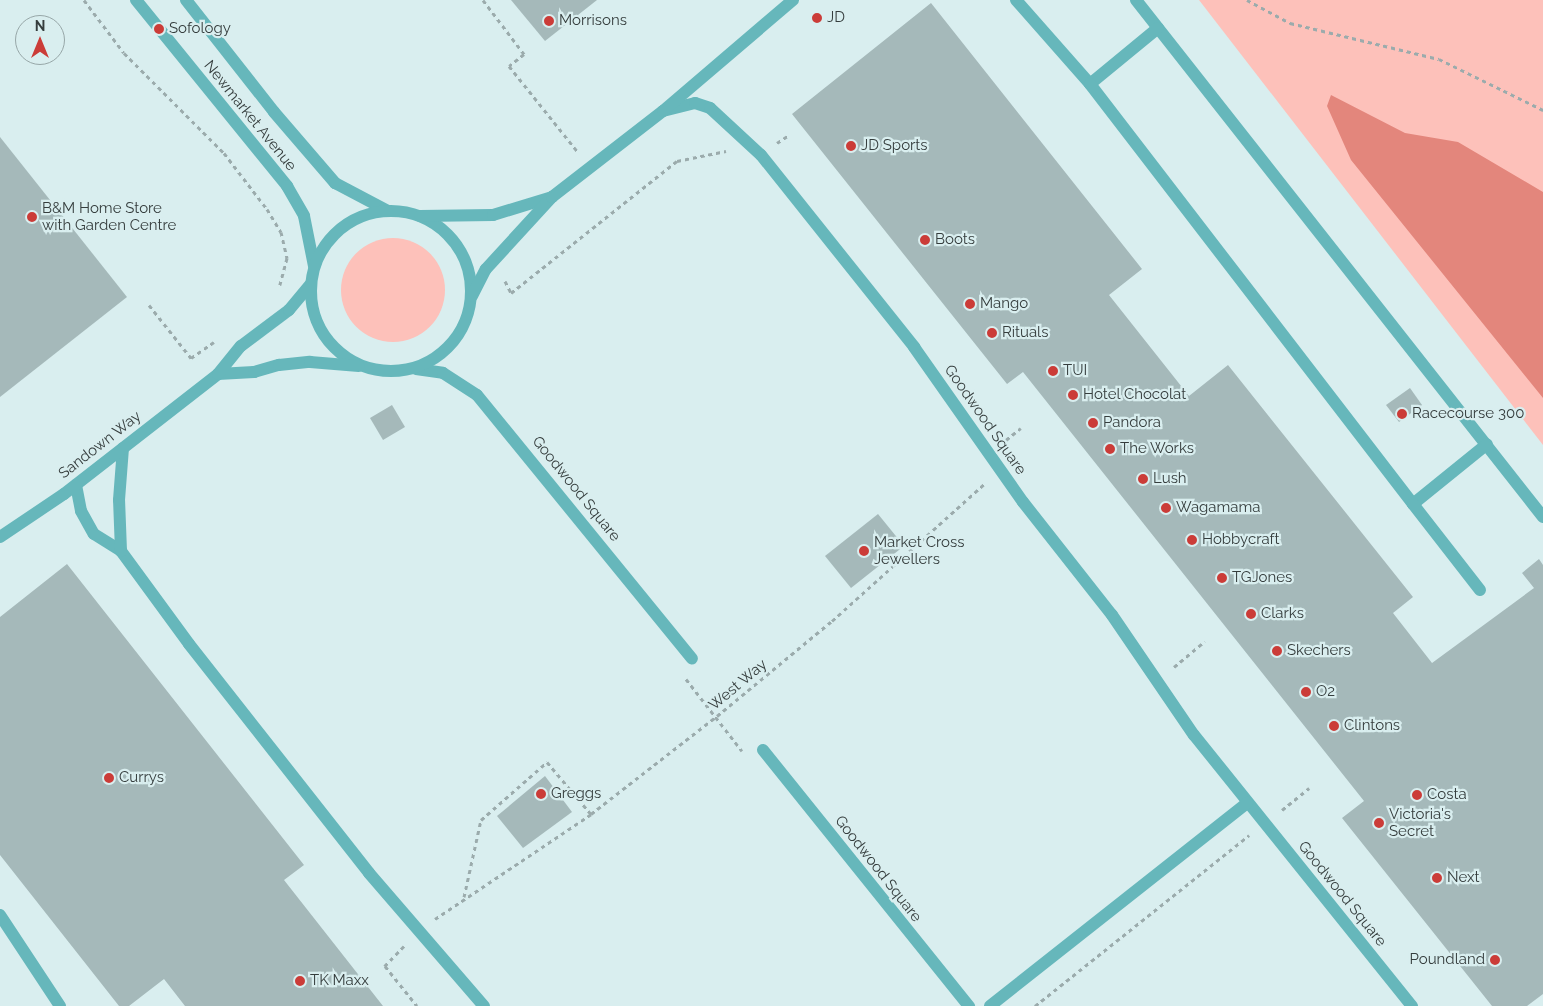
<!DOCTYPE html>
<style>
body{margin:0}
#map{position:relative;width:1543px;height:1006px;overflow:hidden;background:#d9eeef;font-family:Raleway,sans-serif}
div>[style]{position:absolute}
.green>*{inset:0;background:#fdc1ba}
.round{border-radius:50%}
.water>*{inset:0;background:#e3867c}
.building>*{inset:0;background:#a5b9ba}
.path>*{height:3px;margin-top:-1.5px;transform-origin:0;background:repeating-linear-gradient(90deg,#9babac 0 4px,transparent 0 8px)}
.lane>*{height:12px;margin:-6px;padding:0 6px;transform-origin:6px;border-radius:6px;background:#66b7bb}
.street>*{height:12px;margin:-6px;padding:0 6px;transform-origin:6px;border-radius:6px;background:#66b7bb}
.street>.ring{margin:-6px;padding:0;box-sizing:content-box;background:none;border:12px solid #66b7bb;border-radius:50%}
.dots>*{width:14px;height:14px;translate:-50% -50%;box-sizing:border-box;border:2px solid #d9eeef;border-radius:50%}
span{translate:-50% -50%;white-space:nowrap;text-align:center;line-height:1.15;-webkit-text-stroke:4.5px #d9eeef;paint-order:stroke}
.poi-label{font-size:15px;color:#353d3d}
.left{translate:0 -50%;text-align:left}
.right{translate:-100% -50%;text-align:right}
.street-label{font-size:15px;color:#353d3d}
.north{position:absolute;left:15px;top:15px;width:50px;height:50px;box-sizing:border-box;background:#d9eeef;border:1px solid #97a7a8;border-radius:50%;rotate:0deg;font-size:14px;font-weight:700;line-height:20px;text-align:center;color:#353d3d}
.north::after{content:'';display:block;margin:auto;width:18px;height:22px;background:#cb3c38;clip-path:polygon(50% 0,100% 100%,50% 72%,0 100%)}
</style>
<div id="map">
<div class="green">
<i style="clip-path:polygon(1199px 0,1543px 0,1543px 445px)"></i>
<i class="round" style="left:341px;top:238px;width:104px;height:104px"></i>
</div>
<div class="water">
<i style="clip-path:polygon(1331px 95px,1405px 133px,1458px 142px,1543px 192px,1543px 398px,1351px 160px,1327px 106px)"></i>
</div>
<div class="building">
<i style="clip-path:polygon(511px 0,597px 0,545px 41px)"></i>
<i style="clip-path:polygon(931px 3px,1142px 269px,1109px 295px,1189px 396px,1228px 365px,1413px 597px,1393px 613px,1432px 663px,1534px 588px,1522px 573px,1539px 559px,1543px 565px,1543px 994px,1527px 1006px,1492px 1006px,1342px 818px,1364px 801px,1023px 372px,1007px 384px,792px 114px)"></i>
<i style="clip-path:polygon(0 137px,127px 297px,0 397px)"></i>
<i style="clip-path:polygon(1410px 388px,1422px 405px,1399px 422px,1386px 405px)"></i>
<i style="clip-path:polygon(392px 405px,405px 427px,383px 440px,370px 418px)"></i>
<i style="clip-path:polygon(878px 514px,904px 546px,851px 588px,825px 556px)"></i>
<i style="clip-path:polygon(67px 564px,304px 865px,284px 880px,383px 1006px,185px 1006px,164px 979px,129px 1006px,119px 1006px,0 855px,0 617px)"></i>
<i style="clip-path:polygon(545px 776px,572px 812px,523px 848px,497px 816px)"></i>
</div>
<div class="path">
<i style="left:84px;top:0;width:66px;rotate:53deg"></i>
<i style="left:124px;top:53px;width:141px;rotate:45deg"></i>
<i style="left:224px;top:153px;width:71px;rotate:52.5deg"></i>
<i style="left:267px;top:209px;width:27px;rotate:59deg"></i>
<i style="left:281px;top:232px;width:27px;rotate:77deg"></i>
<i style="left:287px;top:258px;width:28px;rotate:105deg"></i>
<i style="left:483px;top:0;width:68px;rotate:52.8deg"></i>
<i style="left:524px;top:54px;width:19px;rotate:141deg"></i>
<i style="left:509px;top:66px;width:109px;rotate:51.3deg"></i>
<i style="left:1247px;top:0;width:49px;rotate:28.1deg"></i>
<i style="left:1290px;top:23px;width:153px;rotate:13.6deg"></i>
<i style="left:1439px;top:59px;width:116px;rotate:26.1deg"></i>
<i style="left:777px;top:143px;width:14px;rotate:-34deg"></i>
<i style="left:505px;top:281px;width:13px;rotate:63deg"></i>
<i style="left:511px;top:293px;width:212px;rotate:-38.5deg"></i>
<i style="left:677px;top:161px;width:50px;rotate:-11.5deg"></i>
<i style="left:149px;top:305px;width:68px;rotate:51.6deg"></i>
<i style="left:191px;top:358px;width:28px;rotate:-35deg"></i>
<i style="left:1006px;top:440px;width:19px;rotate:-39deg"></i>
<i style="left:1174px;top:667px;width:40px;rotate:-40deg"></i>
<i style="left:686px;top:679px;width:91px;rotate:52.1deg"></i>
<i style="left:1282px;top:810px;width:35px;rotate:-39deg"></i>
<i style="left:464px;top:897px;width:79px;rotate:-77.6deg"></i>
<i style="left:481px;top:820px;width:88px;rotate:-41.3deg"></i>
<i style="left:547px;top:762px;width:68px;rotate:49.8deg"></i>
<i style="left:435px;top:919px;width:188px;rotate:-33.9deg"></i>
<i style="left:591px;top:814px;width:160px;rotate:-37.9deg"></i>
<i style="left:717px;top:716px;width:149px;rotate:-39.6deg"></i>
<i style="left:832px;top:621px;width:205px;rotate:-42deg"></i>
<i style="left:404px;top:946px;width:28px;rotate:134deg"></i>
<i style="left:385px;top:966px;width:51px;rotate:51.3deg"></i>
<i style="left:1035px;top:1006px;width:274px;rotate:-38.6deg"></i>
</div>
<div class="lane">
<i style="left:1016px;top:0;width:112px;rotate:48.6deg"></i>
<i style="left:1136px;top:0;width:658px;rotate:51.79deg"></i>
<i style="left:1158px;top:28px;width:88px;rotate:140.5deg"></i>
<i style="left:1090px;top:84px;width:530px;rotate:52.44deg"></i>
<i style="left:1413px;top:504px;width:95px;rotate:-39deg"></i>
<i style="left:663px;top:111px;width:33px;rotate:-14deg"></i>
<i style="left:695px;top:103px;width:16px;rotate:18deg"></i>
<i style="left:710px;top:108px;width:69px;rotate:42.7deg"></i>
<i style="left:761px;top:155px;width:246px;rotate:51.4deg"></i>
<i style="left:914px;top:347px;width:189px;rotate:54.9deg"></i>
<i style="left:1023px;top:502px;width:144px;rotate:51.8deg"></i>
<i style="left:1112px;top:615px;width:145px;rotate:55.7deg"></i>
<i style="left:1194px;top:735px;width:348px;rotate:51.2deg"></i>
<i style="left:416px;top:369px;width:27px;rotate:8deg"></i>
<i style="left:443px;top:373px;width:40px;rotate:32.9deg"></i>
<i style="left:477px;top:395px;width:340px;rotate:50.8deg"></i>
<i style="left:76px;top:485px;width:26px;rotate:79deg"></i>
<i style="left:81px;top:511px;width:26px;rotate:61deg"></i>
<i style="left:94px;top:534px;width:32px;rotate:32deg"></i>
<i style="left:121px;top:551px;width:115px;rotate:53.8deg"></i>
<i style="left:189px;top:644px;width:291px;rotate:51.8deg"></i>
<i style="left:369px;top:873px;width:176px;rotate:49.2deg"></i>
<i style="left:1413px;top:504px;width:109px;rotate:52.1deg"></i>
<i style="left:121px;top:551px;width:51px;rotate:-92.2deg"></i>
<i style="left:119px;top:500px;width:52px;rotate:-85.6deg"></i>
<i style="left:763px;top:750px;width:329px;rotate:51.2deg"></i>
<i style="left:0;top:915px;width:109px;rotate:56.6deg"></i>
<i style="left:990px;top:1006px;width:328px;rotate:-38.3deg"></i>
</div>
<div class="street">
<i style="left:136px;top:0;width:240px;rotate:50.9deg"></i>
<i style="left:287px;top:186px;width:34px;rotate:60deg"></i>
<i style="left:304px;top:216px;width:51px;rotate:78.7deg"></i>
<i style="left:186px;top:0;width:142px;rotate:51.8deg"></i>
<i style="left:274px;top:112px;width:94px;rotate:49.3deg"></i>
<i style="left:335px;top:183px;width:60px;rotate:27.8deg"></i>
<i class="ring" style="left:311px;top:211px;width:148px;height:148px"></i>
<i style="left:420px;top:216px;width:73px;rotate:-0.8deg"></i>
<i style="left:493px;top:215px;width:62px;rotate:-17deg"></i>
<i style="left:472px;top:296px;width:30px;rotate:-63deg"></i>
<i style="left:486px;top:269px;width:98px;rotate:-47.5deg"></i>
<i style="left:552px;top:197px;width:140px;rotate:-37.8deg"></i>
<i style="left:663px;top:111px;width:171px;rotate:-40.5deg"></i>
<i style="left:218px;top:374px;width:36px;rotate:-3deg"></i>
<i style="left:254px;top:372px;width:26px;rotate:-16deg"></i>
<i style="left:279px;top:365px;width:31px;rotate:-6deg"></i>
<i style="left:310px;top:362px;width:49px;rotate:4.7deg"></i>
<i style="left:0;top:537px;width:77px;rotate:-33.9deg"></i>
<i style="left:64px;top:494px;width:195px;rotate:-37.9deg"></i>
<i style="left:218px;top:374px;width:36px;rotate:-51deg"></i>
<i style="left:241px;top:346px;width:60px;rotate:-36.9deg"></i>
<i style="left:289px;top:310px;width:33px;rotate:-50deg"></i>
</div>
<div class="dots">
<i style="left:817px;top:18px;background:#cb3c38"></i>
<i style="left:549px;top:21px;background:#cb3c38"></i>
<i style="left:159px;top:29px;background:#cb3c38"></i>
<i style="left:851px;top:146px;background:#cb3c38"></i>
<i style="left:32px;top:217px;background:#cb3c38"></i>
<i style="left:925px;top:240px;background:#cb3c38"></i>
<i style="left:970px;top:304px;background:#cb3c38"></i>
<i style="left:992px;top:333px;background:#cb3c38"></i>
<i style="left:1053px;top:371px;background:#cb3c38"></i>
<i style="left:1073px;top:395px;background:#cb3c38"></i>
<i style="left:1402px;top:414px;background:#cb3c38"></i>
<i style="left:1093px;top:423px;background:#cb3c38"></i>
<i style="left:1110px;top:449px;background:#cb3c38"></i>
<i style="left:1143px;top:479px;background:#cb3c38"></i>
<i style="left:1166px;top:508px;background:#cb3c38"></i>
<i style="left:1192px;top:540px;background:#cb3c38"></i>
<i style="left:864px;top:551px;background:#cb3c38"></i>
<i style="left:1222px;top:578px;background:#cb3c38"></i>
<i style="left:1251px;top:614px;background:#cb3c38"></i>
<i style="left:1277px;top:651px;background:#cb3c38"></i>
<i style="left:1306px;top:692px;background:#cb3c38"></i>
<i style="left:1334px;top:726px;background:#cb3c38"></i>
<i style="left:109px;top:778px;background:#cb3c38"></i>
<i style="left:541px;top:794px;background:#cb3c38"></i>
<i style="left:1417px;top:795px;background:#cb3c38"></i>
<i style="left:1379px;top:823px;background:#cb3c38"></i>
<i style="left:1437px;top:878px;background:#cb3c38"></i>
<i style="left:1495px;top:960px;background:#cb3c38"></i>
<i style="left:300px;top:981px;background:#cb3c38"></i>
</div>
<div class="poi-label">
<span class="left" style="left:827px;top:18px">JD</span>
<span class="left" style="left:559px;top:21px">Morrisons</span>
<span class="left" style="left:169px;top:29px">Sofology</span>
<span class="left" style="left:861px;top:146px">JD Sports</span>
<span class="left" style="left:42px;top:217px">B&amp;M Home Store<br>with Garden Centre</span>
<span class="left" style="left:935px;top:240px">Boots</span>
<span class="left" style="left:980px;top:304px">Mango</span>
<span class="left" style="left:1002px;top:333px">Rituals</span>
<span class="left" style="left:1063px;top:371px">TUI</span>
<span class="left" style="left:1083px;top:395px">Hotel Chocolat</span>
<span class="left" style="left:1412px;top:414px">Racecourse 300</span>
<span class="left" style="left:1103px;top:423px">Pandora</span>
<span class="left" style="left:1120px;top:449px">The Works</span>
<span class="left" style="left:1153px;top:479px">Lush</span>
<span class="left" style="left:1176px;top:508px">Wagamama</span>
<span class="left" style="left:1202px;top:540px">Hobbycraft</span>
<span class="left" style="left:874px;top:551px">Market Cross<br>Jewellers</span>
<span class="left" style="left:1232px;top:578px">TGJones</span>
<span class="left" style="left:1261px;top:614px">Clarks</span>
<span class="left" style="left:1287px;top:651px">Skechers</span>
<span class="left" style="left:1316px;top:692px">O2</span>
<span class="left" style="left:1344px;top:726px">Clintons</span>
<span class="left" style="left:119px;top:778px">Currys</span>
<span class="left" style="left:551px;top:794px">Greggs</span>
<span class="left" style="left:1427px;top:795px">Costa</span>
<span class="left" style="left:1389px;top:823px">Victoria's<br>Secret</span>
<span class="left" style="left:1447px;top:878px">Next</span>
<span class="right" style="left:1485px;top:960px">Poundland</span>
<span class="left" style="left:310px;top:981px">TK Maxx</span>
</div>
<div class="street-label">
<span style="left:250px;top:116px;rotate:51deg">Newmarket Avenue</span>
<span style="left:985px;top:420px;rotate:55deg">Goodwood Square</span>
<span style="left:100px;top:445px;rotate:-38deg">Sandown Way</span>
<span style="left:576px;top:489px;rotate:51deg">Goodwood Square</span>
<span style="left:738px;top:685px;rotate:-40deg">West Way</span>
<span style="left:878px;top:869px;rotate:52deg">Goodwood Square</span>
<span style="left:1342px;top:894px;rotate:51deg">Goodwood Square</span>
</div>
<div class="north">N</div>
</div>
